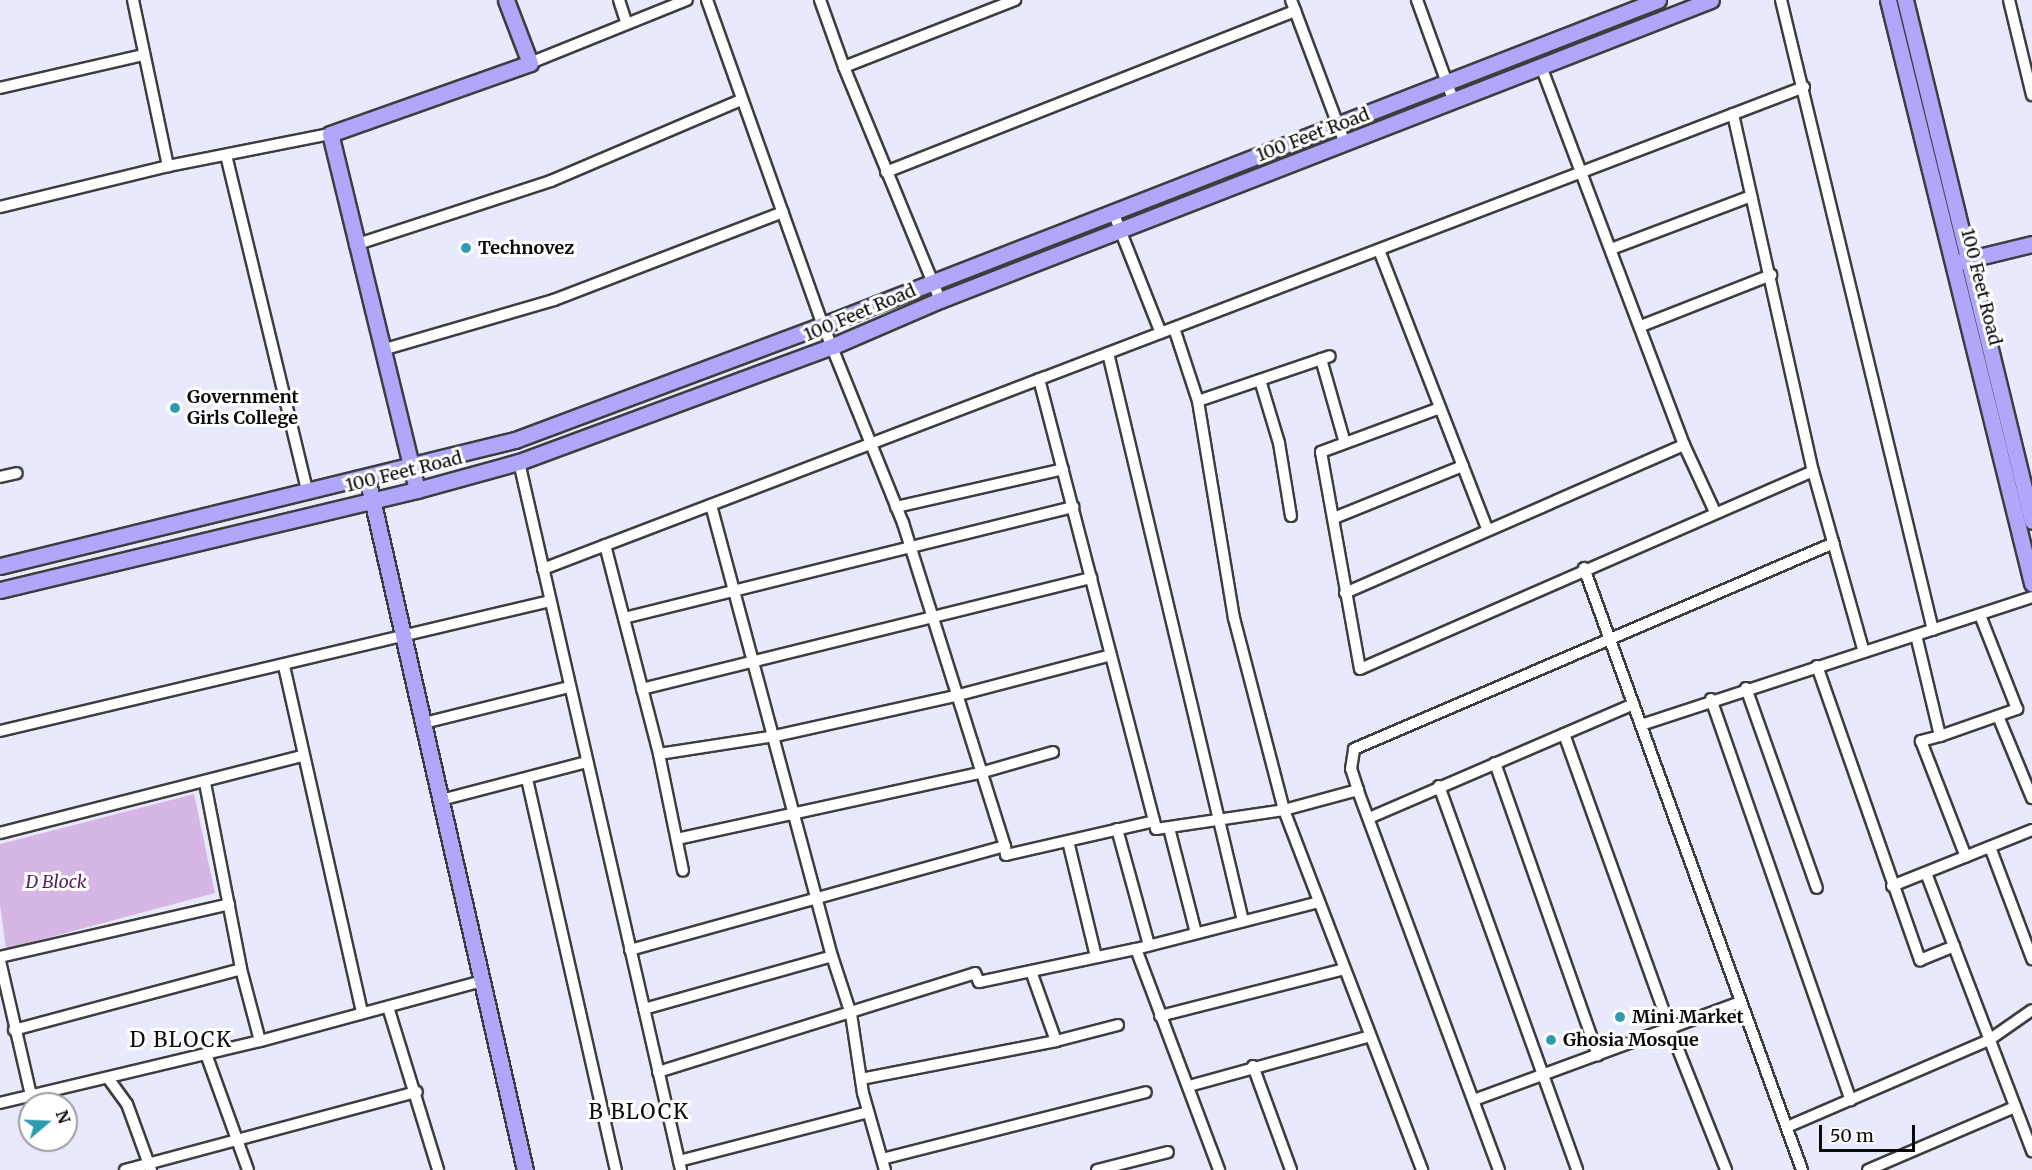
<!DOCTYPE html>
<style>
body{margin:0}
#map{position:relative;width:2032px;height:1170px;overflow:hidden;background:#e9e9fe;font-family:Merriweather,serif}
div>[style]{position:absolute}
.green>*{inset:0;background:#d6b6e5}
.roads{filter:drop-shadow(2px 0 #3d3d3d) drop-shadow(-2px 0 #3d3d3d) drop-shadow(0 2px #3d3d3d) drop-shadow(0 -2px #3d3d3d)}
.street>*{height:10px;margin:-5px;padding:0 5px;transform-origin:5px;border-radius:5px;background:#fff}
.secondary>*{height:15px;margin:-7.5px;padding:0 7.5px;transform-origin:7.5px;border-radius:7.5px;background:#afa8fa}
.dots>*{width:16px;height:16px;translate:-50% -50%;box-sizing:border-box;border:3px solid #fff;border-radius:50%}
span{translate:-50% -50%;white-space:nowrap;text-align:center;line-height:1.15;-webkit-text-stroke:6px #fff;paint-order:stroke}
.street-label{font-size:18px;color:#0a0a0a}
.poi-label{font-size:18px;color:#0a0a0a;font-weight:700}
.left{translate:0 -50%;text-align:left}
.park-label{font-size:18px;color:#5c205d;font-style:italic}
.quarter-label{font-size:21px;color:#0a0a0a;letter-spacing:1.5px}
.north{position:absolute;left:18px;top:1092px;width:60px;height:60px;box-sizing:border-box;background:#fff;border:2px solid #9d9d9d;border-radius:50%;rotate:71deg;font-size:16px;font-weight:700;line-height:24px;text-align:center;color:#0a0a0a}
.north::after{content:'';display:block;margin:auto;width:21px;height:27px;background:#2c9db0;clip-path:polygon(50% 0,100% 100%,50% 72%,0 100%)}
.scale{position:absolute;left:1819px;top:1125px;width:96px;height:27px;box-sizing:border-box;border:3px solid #0a0a0a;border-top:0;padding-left:8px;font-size:18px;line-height:21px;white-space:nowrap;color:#0a0a0a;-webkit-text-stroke:4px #fff;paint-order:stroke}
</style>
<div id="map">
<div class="green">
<i style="clip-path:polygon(194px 794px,215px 893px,6px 949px,0 904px,0 844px)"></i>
</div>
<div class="roads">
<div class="street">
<i style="left:133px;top:0;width:170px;rotate:78.1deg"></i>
<i style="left:619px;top:0;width:25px;rotate:72deg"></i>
<i style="left:707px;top:0;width:345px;rotate:70.4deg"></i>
<i style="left:823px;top:325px;width:214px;rotate:68deg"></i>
<i style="left:903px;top:523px;width:339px;rotate:72.5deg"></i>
<i style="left:820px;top:0;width:71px;rotate:70.3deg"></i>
<i style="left:844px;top:67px;width:252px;rotate:67.6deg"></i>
<i style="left:1291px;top:0;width:154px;rotate:69.4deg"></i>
<i style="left:1417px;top:0;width:109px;rotate:70.1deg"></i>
<i style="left:1781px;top:0;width:648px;rotate:76.44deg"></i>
<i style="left:2009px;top:0;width:98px;rotate:76.4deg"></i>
<i style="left:530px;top:63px;width:169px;rotate:-21.9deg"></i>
<i style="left:844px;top:67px;width:184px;rotate:-21.4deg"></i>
<i style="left:1542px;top:69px;width:402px;rotate:69.3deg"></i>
<i style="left:1684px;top:445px;width:74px;rotate:65.2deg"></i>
<i style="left:0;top:88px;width:147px;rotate:-13deg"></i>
<i style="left:1733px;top:114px;width:366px;rotate:77.4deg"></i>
<i style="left:1813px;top:471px;width:188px;rotate:74.3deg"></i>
<i style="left:226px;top:155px;width:346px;rotate:76.4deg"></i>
<i style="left:886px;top:172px;width:440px;rotate:-21.5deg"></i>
<i style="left:0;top:207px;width:173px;rotate:-13.7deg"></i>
<i style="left:168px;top:166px;width:165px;rotate:-11.2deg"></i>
<i style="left:1113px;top:212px;width:130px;rotate:68.4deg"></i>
<i style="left:355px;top:245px;width:206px;rotate:-18.1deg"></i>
<i style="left:551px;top:181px;width:207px;rotate:-23.1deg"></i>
<i style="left:1611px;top:249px;width:150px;rotate:-20.7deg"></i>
<i style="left:1379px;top:250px;width:298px;rotate:68.8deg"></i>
<i style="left:1641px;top:326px;width:140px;rotate:-21.4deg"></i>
<i style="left:1174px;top:328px;width:77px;rotate:71.8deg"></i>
<i style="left:1198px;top:401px;width:220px;rotate:80.6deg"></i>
<i style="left:1234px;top:618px;width:198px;rotate:75.4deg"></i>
<i style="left:1284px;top:810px;width:386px;rotate:69deg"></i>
<i style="left:382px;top:350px;width:179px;rotate:-16.2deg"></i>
<i style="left:554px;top:300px;width:245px;rotate:-21deg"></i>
<i style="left:1108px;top:353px;width:584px;rotate:76.63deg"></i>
<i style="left:1321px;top:359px;width:87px;rotate:74.1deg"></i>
<i style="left:1039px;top:379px;width:465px;rotate:75.4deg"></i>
<i style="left:1156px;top:829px;width:129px;rotate:-8.4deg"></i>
<i style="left:1284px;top:810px;width:77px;rotate:-15.1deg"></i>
<i style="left:1260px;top:380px;width:66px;rotate:73.2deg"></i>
<i style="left:1279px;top:443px;width:74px;rotate:80.7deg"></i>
<i style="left:1198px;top:401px;width:139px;rotate:-18.8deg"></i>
<i style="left:1440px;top:408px;width:127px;rotate:159.7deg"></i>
<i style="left:1321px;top:452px;width:220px;rotate:79.8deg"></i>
<i style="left:1360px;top:669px;width:494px;rotate:-23.6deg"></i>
<i style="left:519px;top:462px;width:726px;rotate:77.11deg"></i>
<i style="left:0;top:477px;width:17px;rotate:-13deg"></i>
<i style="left:711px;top:505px;width:467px;rotate:75deg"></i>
<i style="left:832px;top:956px;width:61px;rotate:71.9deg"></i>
<i style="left:851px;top:1014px;width:80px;rotate:81.4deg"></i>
<i style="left:863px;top:1093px;width:80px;rotate:74.1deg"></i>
<i style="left:896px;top:507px;width:171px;rotate:-12.8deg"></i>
<i style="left:1334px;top:518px;width:139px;rotate:-22deg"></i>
<i style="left:605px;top:545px;width:216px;rotate:75.5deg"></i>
<i style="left:659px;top:754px;width:119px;rotate:78.4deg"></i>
<i style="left:1584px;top:568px;width:640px;rotate:70.09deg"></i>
<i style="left:543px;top:569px;width:1350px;rotate:-20.92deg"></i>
<i style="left:1345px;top:593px;width:370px;rotate:-23.6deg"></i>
<i style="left:624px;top:618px;width:463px;rotate:-13.9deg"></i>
<i style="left:1916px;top:635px;width:104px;rotate:76.6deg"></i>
<i style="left:1940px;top:736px;width:20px;rotate:165deg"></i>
<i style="left:1921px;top:741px;width:124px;rotate:68.8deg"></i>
<i style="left:284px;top:666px;width:356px;rotate:77.3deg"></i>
<i style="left:1817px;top:666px;width:312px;rotate:70.7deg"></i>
<i style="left:1920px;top:960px;width:37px;rotate:-22deg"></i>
<i style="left:1746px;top:688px;width:212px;rotate:70.5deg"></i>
<i style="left:642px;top:689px;width:463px;rotate:-13.9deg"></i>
<i style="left:1711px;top:699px;width:425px;rotate:70.8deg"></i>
<i style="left:1998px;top:716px;width:89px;rotate:67.5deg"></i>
<i style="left:424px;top:723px;width:150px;rotate:-13.9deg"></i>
<i style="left:1641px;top:725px;width:411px;rotate:-18.1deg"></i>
<i style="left:0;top:731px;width:565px;rotate:-13.3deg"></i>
<i style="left:1564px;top:734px;width:313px;rotate:70.2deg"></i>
<i style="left:1670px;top:1029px;width:152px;rotate:68.3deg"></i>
<i style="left:1940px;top:736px;width:82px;rotate:-19.3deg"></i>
<i style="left:2017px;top:709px;width:101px;rotate:-111.5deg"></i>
<i style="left:659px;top:754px;width:117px;rotate:-8.8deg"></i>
<i style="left:775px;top:736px;width:184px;rotate:-12.5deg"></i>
<i style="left:955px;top:696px;width:161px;rotate:-14.7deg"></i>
<i style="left:1495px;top:763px;width:310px;rotate:70.6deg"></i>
<i style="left:527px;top:779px;width:401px;rotate:77.2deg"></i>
<i style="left:205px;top:783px;width:189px;rotate:79deg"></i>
<i style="left:241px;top:969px;width:74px;rotate:75.2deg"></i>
<i style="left:1439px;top:786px;width:408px;rotate:70.2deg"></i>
<i style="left:441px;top:800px;width:151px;rotate:-14.6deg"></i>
<i style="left:1369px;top:818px;width:288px;rotate:-23.3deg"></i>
<i style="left:1169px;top:828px;width:108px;rotate:75.6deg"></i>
<i style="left:1117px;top:829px;width:120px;rotate:74.6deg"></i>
<i style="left:0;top:833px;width:312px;rotate:-14.3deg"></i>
<i style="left:677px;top:839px;width:310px;rotate:-12.3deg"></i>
<i style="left:980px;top:773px;width:76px;rotate:-16deg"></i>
<i style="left:1068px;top:841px;width:119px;rotate:76.4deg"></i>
<i style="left:1990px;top:847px;width:120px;rotate:69.4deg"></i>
<i style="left:1926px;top:873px;width:298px;rotate:69.1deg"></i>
<i style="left:1892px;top:886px;width:151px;rotate:-21.8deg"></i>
<i style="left:1136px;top:949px;width:236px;rotate:69.4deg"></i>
<i style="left:630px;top:950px;width:389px;rotate:-15.5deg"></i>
<i style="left:1005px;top:846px;width:9px;rotate:84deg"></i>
<i style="left:1006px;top:855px;width:152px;rotate:-12.9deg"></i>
<i style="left:0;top:957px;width:235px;rotate:-13deg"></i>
<i style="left:0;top:961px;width:138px;rotate:77deg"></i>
<i style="left:388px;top:1007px;width:170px;rotate:72.9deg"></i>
<i style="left:644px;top:1009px;width:195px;rotate:-15.7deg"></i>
<i style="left:1160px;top:1016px;width:190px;rotate:-14.3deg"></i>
<i style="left:14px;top:1030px;width:235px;rotate:-15deg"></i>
<i style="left:1056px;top:1041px;width:64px;rotate:-14.5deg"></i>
<i style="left:206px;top:1054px;width:123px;rotate:70.1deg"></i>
<i style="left:1253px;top:1066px;width:111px;rotate:69.9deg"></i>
<i style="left:658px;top:1072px;width:332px;rotate:-17.3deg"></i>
<i style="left:975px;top:973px;width:10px;rotate:66deg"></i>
<i style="left:979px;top:982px;width:160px;rotate:-11.9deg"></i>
<i style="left:1136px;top:949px;width:189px;rotate:-14.4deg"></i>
<i style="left:108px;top:1078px;width:32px;rotate:54deg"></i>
<i style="left:127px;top:1104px;width:70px;rotate:70deg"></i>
<i style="left:861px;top:1079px;width:199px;rotate:-11deg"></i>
<i style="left:1056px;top:1041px;width:74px;rotate:-109.7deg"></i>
<i style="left:1189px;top:1086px;width:188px;rotate:-15.4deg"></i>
<i style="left:1474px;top:1100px;width:284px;rotate:-20.2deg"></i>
<i style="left:0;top:1103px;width:267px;rotate:-13.4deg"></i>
<i style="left:260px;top:1041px;width:230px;rotate:-15.1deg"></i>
<i style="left:1787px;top:1127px;width:220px;rotate:-23.3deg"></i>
<i style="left:1989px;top:1040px;width:52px;rotate:-34.9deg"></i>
<i style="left:882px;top:1159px;width:272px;rotate:-14.2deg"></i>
<i style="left:679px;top:1161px;width:195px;rotate:-14.5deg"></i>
<i style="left:125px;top:1170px;width:302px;rotate:-15deg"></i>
<i style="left:1097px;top:1170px;width:73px;rotate:-14.2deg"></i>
<i style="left:1499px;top:1170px;width:405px;rotate:-110.4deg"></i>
<i style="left:1358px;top:790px;width:22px;rotate:-108deg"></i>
<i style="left:1351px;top:769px;width:20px;rotate:-81deg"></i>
<i style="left:1354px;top:749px;width:522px;rotate:-23.23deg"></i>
<i style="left:1868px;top:1170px;width:160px;rotate:-23.2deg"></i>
</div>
<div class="secondary">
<i style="left:1888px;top:0;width:601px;rotate:76.13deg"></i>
<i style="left:1905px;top:0;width:536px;rotate:76.3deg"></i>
<i style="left:1962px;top:261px;width:72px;rotate:-13.7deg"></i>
<i style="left:367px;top:477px;width:711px;rotate:77.16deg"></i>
<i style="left:417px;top:490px;width:366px;rotate:-103.7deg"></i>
<i style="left:330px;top:134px;width:212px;rotate:-19.5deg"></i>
<i style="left:530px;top:63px;width:67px;rotate:-110.9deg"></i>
<i style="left:0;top:566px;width:530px;rotate:-13.75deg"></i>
<i style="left:515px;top:440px;width:329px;rotate:-20.5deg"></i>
<i style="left:823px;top:325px;width:896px;rotate:-21.27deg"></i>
<i style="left:0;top:590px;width:429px;rotate:-13.5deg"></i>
<i style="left:417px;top:490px;width:106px;rotate:-15.4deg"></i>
<i style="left:519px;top:462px;width:335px;rotate:-20.3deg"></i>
<i style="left:833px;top:346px;width:116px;rotate:-23.3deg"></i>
<i style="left:940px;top:300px;width:827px;rotate:-21.26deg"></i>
</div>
</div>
<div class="dots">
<i style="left:466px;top:248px;background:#2c9db0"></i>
<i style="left:175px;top:408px;background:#2c9db0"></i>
<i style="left:1620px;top:1017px;background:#2c9db0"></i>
<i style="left:1551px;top:1040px;background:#2c9db0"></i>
</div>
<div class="street-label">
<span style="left:1313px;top:135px;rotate:-21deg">100 Feet Road</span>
<span style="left:1981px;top:287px;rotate:76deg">100 Feet Road</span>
<span style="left:860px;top:313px;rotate:-23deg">100 Feet Road</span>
<span style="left:404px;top:472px;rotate:-14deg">100 Feet Road</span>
</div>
<div class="poi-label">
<span class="left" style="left:478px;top:248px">Technovez</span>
<span class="left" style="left:187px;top:408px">Government<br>Girls College</span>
<span class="left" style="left:1632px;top:1017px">Mini Market</span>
<span class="left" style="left:1563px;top:1040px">Ghosia Mosque</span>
</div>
<div class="park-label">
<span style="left:56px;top:882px">D Block</span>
</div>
<div class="quarter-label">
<span style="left:181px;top:1040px">D BLOCK</span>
<span style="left:639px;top:1112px">B BLOCK</span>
</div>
<div class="north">N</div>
<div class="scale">50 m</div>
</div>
